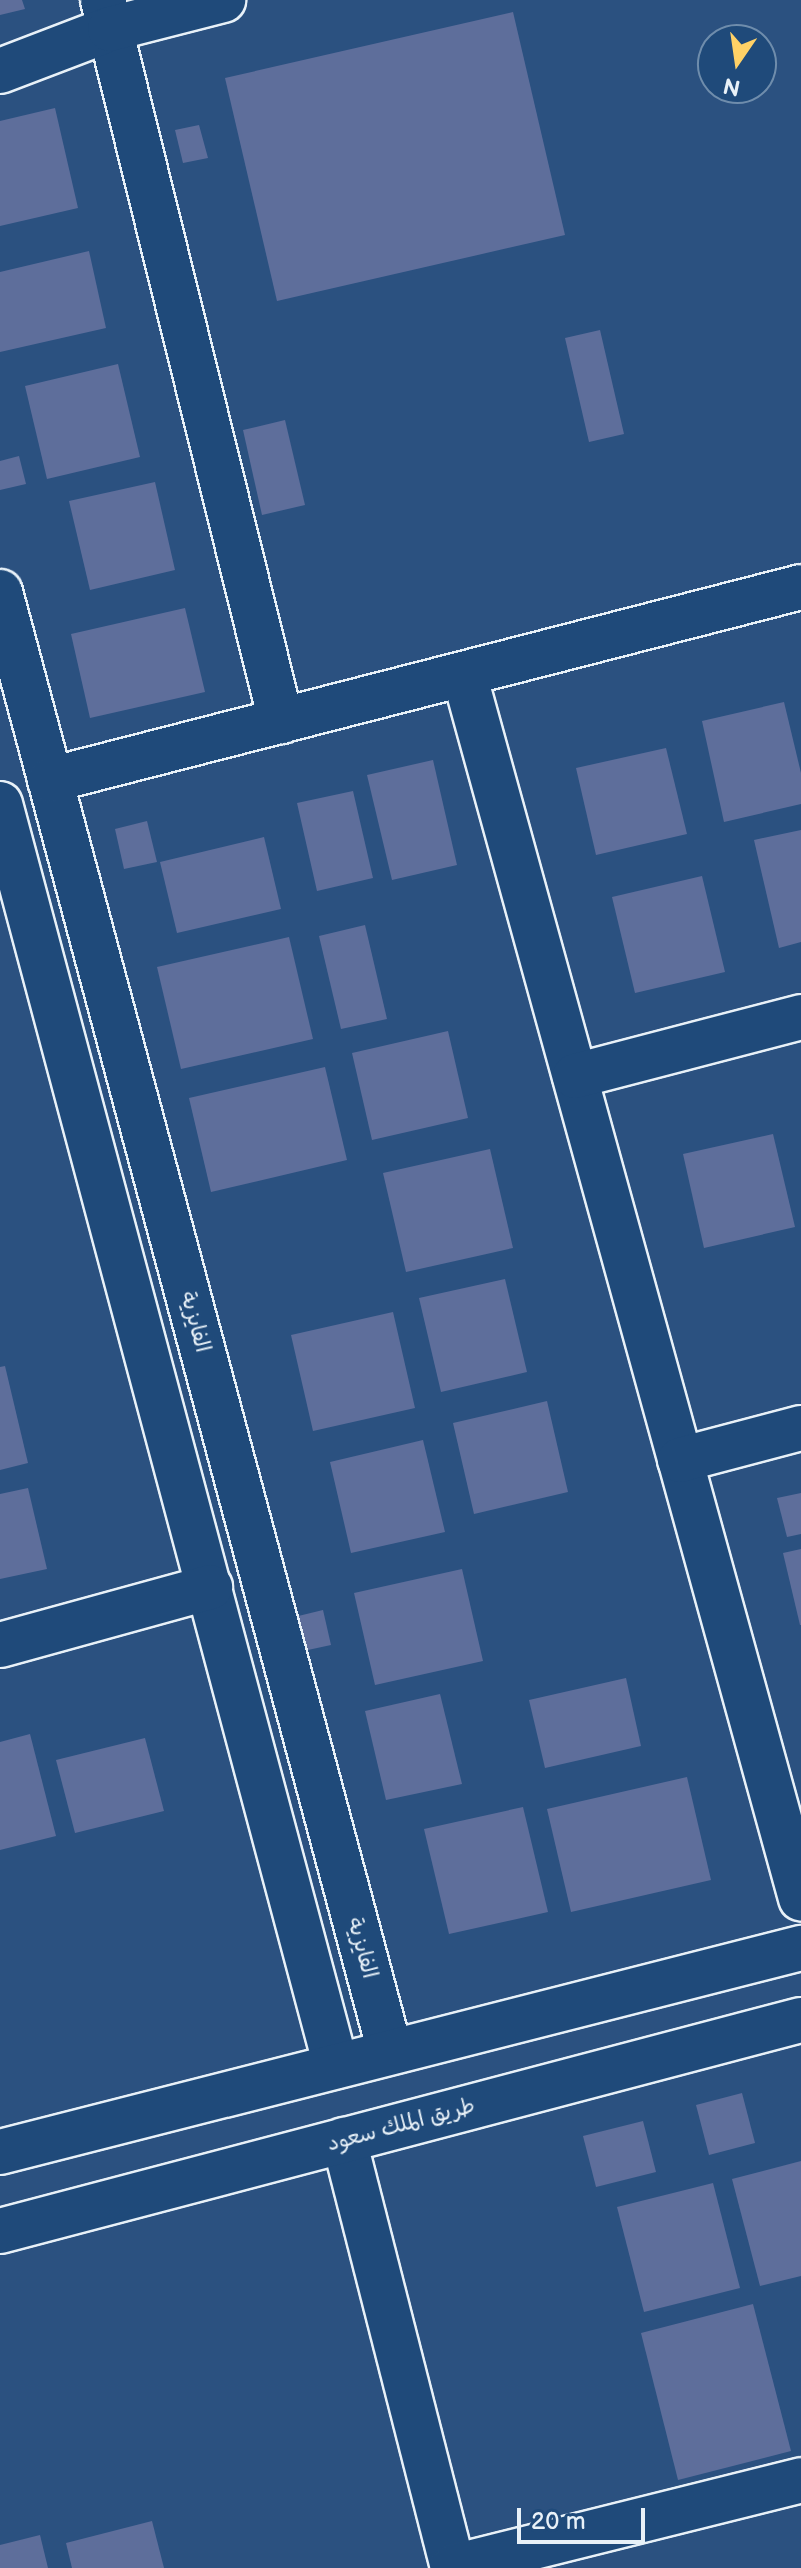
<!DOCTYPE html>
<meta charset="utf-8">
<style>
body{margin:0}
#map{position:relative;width:801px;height:2568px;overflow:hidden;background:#2b5180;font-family:"Balsamiq Sans","Playpen Sans Arabic",sans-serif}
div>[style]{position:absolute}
.building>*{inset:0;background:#5e6e9b}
.roads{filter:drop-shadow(2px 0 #e8f1f8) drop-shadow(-2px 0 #e8f1f8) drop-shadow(0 2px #e8f1f8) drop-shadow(0 -2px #e8f1f8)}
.minor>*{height:44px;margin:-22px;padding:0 22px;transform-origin:22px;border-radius:22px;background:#1f4a7a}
.major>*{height:44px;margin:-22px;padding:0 22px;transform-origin:22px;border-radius:22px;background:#1f4a7a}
span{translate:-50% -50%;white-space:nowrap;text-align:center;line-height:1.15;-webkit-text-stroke:6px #1f4a7a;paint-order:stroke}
.street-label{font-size:22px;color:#e8f1f8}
.north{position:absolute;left:697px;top:24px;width:80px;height:80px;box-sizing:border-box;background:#1f4a7a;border:2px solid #6f8dac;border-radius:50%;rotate:193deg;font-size:22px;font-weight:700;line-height:32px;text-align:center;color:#e8f1f8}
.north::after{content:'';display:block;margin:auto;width:28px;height:36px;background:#ffd166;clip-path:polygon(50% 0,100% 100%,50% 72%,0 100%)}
.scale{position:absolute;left:517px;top:2508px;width:128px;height:36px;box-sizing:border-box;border:4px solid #e8f1f8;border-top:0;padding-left:10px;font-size:24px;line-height:28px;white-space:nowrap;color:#e8f1f8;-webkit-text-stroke:6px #1f4a7a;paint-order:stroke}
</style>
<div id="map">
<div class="building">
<i style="clip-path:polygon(0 0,22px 0,25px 9px,0 15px)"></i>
<i style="clip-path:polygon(513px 12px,565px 235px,277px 301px,225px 78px)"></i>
<i style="clip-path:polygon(55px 108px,78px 208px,0 226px,0 121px)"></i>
<i style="clip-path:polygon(199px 125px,208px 158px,183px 163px,175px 130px)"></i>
<i style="clip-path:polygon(89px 251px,106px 328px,0 352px,0 272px)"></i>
<i style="clip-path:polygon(600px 330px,624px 434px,589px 442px,565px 338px)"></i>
<i style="clip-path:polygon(118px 364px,140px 457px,47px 479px,25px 386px)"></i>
<i style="clip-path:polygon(285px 420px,305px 505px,262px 515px,243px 430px)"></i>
<i style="clip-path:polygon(19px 456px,26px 484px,0 490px,0 461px)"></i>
<i style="clip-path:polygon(155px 482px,175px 570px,90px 590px,69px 501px)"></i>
<i style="clip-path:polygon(185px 608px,205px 692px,90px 718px,71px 634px)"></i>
<i style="clip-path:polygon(784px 702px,801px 773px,801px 804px,724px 822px,702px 721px)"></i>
<i style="clip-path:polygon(666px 748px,687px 834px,596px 855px,576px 768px)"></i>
<i style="clip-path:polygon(433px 760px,457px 865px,392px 880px,367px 775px)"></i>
<i style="clip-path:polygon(353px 791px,373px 878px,317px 891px,297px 803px)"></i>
<i style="clip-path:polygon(147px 821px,157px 862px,124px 869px,115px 829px)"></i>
<i style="clip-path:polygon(801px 830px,801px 942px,779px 948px,754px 840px)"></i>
<i style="clip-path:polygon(264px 837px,281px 909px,177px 933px,160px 862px)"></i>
<i style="clip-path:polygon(702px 876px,725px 972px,635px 993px,612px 897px)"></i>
<i style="clip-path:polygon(365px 925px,387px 1019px,341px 1029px,319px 936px)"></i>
<i style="clip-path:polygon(289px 937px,313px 1039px,181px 1069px,157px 967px)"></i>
<i style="clip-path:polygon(448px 1031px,468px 1118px,372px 1140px,352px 1053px)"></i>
<i style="clip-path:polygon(325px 1067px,347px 1160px,211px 1192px,189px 1098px)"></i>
<i style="clip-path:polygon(773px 1134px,795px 1227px,704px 1248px,683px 1154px)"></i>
<i style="clip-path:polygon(490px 1149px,513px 1248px,406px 1272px,383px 1173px)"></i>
<i style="clip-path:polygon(505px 1279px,527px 1372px,441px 1392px,419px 1298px)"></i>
<i style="clip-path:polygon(393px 1312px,415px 1408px,313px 1431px,291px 1335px)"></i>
<i style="clip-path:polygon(5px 1366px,28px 1463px,0 1470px,0 1367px)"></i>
<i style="clip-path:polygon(547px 1401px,568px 1492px,474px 1514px,453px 1423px)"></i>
<i style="clip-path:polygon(423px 1440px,445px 1532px,351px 1553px,330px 1462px)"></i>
<i style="clip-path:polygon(28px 1488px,47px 1569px,0 1579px,0 1494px)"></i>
<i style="clip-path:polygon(801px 1493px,801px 1534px,787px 1537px,777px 1498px)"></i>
<i style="clip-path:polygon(801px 1549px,801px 1625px,800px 1625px,783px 1553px)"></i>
<i style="clip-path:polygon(462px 1569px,483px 1661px,375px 1685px,354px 1593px)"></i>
<i style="clip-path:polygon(323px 1610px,331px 1645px,294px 1653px,286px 1619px)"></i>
<i style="clip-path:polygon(626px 1678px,641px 1746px,545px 1768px,529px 1700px)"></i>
<i style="clip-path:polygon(440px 1694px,462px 1784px,386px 1800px,365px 1711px)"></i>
<i style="clip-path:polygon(30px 1734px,56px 1836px,0 1850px,0 1742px)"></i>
<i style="clip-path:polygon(145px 1738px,164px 1811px,75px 1833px,56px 1760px)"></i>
<i style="clip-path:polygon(687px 1777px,711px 1880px,571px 1912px,547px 1809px)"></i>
<i style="clip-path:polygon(523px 1807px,548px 1912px,449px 1934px,424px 1829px)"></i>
<i style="clip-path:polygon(742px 2093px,755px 2143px,709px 2155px,696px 2105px)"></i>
<i style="clip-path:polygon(643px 2121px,656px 2172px,596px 2187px,583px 2136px)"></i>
<i style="clip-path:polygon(801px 2161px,801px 2276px,760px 2286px,732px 2179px)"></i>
<i style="clip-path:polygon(713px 2183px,740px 2288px,644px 2312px,617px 2207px)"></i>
<i style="clip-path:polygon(753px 2304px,791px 2451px,678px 2480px,641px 2333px)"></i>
<i style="clip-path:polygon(152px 2521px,164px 2568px,72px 2568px,66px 2543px)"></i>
<i style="clip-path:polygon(40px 2535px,48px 2568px,0 2568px,0 2545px)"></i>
</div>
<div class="roads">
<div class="minor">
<i style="left:103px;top:0;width:743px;rotate:76.13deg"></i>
<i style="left:0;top:71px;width:118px;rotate:-20.9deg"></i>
<i style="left:110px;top:29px;width:117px;rotate:-14.4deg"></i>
<i style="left:0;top:592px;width:1511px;rotate:75.04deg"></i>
<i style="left:464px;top:674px;width:1270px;rotate:74.61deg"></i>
<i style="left:50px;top:780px;width:775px;rotate:-14.41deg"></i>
<i style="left:0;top:804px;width:1306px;rotate:75.09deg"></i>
<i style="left:575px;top:1076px;width:234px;rotate:-14.6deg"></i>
<i style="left:680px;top:1460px;width:125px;rotate:-14.8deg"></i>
<i style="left:0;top:1645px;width:218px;rotate:-15.4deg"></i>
<i style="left:344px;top:2140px;width:442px;rotate:75.7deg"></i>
<i style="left:453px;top:2567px;width:359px;rotate:-14deg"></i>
</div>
<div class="major">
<i style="left:0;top:2152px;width:827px;rotate:-14.29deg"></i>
<i style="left:0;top:2231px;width:828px;rotate:-14.76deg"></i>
</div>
</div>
<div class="street-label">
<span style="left:195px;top:1322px;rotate:75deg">الفايزية</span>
<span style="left:362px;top:1948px;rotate:75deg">الفايزية</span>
<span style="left:401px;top:2125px;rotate:-15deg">طريق الملك سعود</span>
</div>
<div class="north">N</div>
<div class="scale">20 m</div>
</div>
